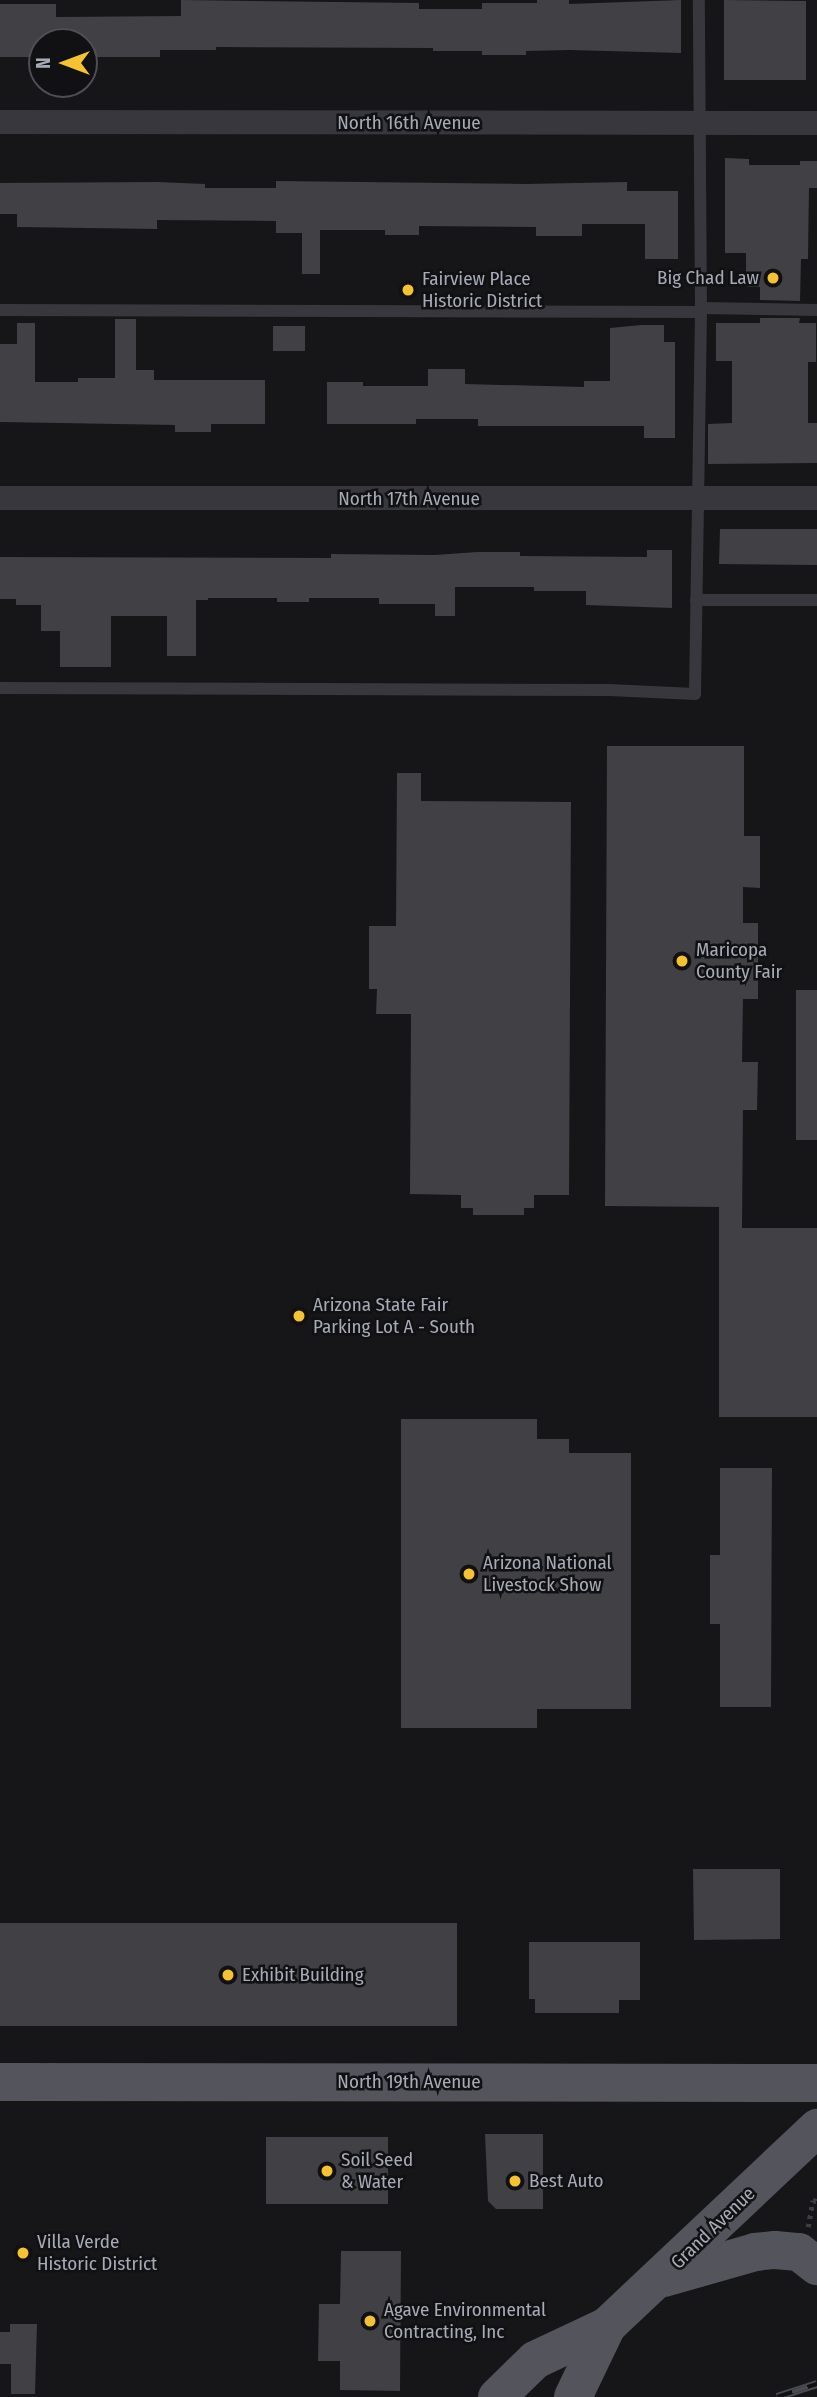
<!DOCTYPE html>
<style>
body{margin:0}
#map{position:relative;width:817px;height:2397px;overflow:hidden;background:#161618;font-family:"Fira Sans Condensed",sans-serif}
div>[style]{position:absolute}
.building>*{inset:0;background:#404045}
.path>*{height:4.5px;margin-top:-2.25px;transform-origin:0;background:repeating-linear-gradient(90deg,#3d3e44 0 3.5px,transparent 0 8.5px)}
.lane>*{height:12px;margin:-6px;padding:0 6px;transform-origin:6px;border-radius:6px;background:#37373d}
.street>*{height:24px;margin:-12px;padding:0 12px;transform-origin:12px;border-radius:12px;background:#37373d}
.primary>*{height:38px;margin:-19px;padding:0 19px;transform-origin:19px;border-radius:19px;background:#53545c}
.rail>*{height:8px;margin-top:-4px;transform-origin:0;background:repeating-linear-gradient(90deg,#111113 0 16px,#4a4b52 0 32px);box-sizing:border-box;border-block:2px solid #4a4b52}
.dots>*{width:19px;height:19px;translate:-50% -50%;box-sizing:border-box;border:4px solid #111113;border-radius:50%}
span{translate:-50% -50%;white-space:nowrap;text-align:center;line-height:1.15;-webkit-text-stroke:5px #111113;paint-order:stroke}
.street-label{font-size:19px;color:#a7abb8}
.poi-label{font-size:19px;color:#a7abb8}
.right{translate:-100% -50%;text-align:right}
.left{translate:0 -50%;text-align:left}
.north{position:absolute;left:28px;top:28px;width:70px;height:70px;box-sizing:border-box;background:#111113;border:2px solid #4d4f55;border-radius:50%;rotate:270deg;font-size:19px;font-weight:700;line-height:28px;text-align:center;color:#a7abb8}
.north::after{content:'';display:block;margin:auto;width:24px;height:32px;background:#f5c231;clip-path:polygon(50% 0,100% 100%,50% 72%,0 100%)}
</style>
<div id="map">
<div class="building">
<i style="clip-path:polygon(181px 0,419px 3px,419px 9px,482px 9px,482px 3px,537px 3px,537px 0,569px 0,569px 4px,681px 0,681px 53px,569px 50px,526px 51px,526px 55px,482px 55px,482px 51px,433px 51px,433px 48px,216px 47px,216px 50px,160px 50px,160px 57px,84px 57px,84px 42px,42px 42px,42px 57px,0 57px,0 4px,56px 4px,56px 17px,181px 16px)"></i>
<i style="clip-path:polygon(724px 0,806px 1px,806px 80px,724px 80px)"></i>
<i style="clip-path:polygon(725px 158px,749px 159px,749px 165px,800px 165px,800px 161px,817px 161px,817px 188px,809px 188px,808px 259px,801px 259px,800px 301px,760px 300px,760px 287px,746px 287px,746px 253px,725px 253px)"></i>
<i style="clip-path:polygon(276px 181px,526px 184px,627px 182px,627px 191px,678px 191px,678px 259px,645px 259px,645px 224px,582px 224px,582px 236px,536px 236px,536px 227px,419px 226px,419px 235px,385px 235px,385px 230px,320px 230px,320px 274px,302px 274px,302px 233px,276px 233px,276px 221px,157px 220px,157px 229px,17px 227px,17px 214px,0 214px,0 183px,157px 182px,205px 184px,205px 188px,276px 188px)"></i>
<i style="clip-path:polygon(760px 318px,800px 318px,799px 323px,816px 323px,816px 362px,808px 362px,808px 423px,817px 423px,817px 463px,708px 464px,708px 424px,732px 423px,732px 361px,716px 361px,716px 323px,760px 323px)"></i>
<i style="clip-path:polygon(115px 319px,136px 319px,136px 370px,154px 370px,154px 380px,265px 380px,265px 424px,211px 424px,211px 432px,175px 432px,175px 425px,0 422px,0 344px,17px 344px,17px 323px,35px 323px,35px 382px,78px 382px,78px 378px,115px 378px)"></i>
<i style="clip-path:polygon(641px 325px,664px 325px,664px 342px,675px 342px,675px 438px,644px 438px,644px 426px,478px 426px,478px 419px,416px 419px,416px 424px,327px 424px,327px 382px,363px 382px,363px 386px,428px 386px,428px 369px,465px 369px,465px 384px,584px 387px,584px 381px,610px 381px,610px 328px)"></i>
<i style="clip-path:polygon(273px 326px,305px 326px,305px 351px,273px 351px)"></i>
<i style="clip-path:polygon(720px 529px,817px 529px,817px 565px,719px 564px)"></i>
<i style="clip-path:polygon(647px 550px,672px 550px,672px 608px,586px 605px,586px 591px,534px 591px,534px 587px,455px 587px,455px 616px,435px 616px,435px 604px,379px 604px,379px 598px,309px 598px,309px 602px,277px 602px,277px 598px,208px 598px,208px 600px,196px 600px,196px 656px,167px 656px,167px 616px,111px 616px,111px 667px,60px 667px,60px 631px,41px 631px,41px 605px,16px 605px,16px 599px,0 599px,0 557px,331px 558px,331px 554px,435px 555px,477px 552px,520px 552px,520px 556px,647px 557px)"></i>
<i style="clip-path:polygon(607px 746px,744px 746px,744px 836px,760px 836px,760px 888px,743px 887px,743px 923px,758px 923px,758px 999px,743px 999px,742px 1062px,758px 1062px,757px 1110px,743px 1110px,742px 1228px,817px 1228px,817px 1417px,719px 1417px,719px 1207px,605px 1206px)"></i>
<i style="clip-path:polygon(397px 773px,421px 773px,421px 801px,571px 802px,569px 1195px,534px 1195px,534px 1208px,524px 1208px,524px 1215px,473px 1215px,473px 1208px,461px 1208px,461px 1195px,410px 1194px,411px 1014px,376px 1014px,377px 989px,369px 989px,369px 926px,396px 926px)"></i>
<i style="clip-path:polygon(796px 990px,817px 990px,817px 1140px,796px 1140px)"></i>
<i style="clip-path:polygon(401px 1419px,537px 1419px,537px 1439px,569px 1439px,569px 1453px,631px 1453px,631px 1709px,537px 1709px,537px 1728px,401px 1728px)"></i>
<i style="clip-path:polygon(720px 1468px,772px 1468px,771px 1707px,720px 1707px,720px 1624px,710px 1624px,710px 1555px,720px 1555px)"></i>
<i style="clip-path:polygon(693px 1869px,780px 1869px,780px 1939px,694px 1940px)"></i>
<i style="clip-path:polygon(0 1923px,457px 1923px,457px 2026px,0 2026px)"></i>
<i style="clip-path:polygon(529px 1942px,640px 1942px,640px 2000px,619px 2000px,619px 2013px,535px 2013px,535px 1999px,529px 1999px)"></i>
<i style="clip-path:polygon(485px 2134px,543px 2134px,543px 2209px,496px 2209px,488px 2201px)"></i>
<i style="clip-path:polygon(266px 2137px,388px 2137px,388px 2204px,266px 2204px)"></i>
<i style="clip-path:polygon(341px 2251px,401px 2251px,400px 2391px,340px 2390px,340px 2361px,318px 2361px,319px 2304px,340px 2304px)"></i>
<i style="clip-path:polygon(10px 2324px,37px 2324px,35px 2394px,11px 2394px,11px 2364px,0 2364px,0 2332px,10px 2332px)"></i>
</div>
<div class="path">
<i style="left:808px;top:2227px;width:27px;rotate:-80deg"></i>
<i style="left:813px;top:2200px;width:4px;rotate:14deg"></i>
</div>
<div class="lane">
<i style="left:701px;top:308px;width:116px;rotate:1deg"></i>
<i style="left:0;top:310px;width:701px;rotate:0.16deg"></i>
<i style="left:696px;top:600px;width:121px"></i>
<i style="left:0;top:688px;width:609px;rotate:0.19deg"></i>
<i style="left:609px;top:690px;width:86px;rotate:2.7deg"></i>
<i style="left:695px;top:694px;width:382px;rotate:-89.1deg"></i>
<i style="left:701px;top:312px;width:312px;rotate:-90.4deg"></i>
</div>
<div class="street">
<i style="left:0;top:122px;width:817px;rotate:0.07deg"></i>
<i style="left:0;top:498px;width:817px"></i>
</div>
<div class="primary">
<i style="left:0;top:2082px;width:817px;rotate:0.07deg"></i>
<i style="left:664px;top:2278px;width:95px;rotate:-15.9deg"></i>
<i style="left:755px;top:2252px;width:20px;rotate:-6deg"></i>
<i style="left:775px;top:2250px;width:24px;rotate:5deg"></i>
<i style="left:799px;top:2252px;width:23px;rotate:38deg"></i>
<i style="left:497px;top:2397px;width:53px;rotate:-44.2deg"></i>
<i style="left:535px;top:2360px;width:80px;rotate:-25.3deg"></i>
<i style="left:607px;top:2326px;width:289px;rotate:-43.3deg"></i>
<i style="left:573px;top:2397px;width:79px;rotate:-64.4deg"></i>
</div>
<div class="rail">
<i style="left:777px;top:2397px;width:42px;rotate:-18deg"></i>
</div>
<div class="dots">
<i style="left:773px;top:278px;background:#f5c231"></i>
<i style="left:408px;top:290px;background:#f5c231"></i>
<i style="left:682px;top:961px;background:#f5c231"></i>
<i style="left:299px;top:1316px;background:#f5c231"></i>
<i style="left:469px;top:1574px;background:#f5c231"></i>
<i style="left:228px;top:1975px;background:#f5c231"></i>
<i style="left:327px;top:2171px;background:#f5c231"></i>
<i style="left:515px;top:2181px;background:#f5c231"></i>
<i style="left:23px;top:2253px;background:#f5c231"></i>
<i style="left:370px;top:2321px;background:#f5c231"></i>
</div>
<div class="street-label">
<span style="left:409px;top:123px">North 16th Avenue</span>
<span style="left:409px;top:499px">North 17th Avenue</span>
<span style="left:409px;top:2082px">North 19th Avenue</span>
<span style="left:713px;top:2228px;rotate:-44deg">Grand Avenue</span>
</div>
<div class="poi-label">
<span class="right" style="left:759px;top:278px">Big Chad Law</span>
<span class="left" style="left:422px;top:290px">Fairview Place<br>Historic District</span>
<span class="left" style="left:696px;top:961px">Maricopa<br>County Fair</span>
<span class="left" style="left:313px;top:1316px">Arizona State Fair<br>Parking Lot A - South</span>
<span class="left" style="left:483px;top:1574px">Arizona National<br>Livestock Show</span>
<span class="left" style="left:242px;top:1975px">Exhibit Building</span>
<span class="left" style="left:341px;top:2171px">Soil Seed<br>&amp; Water</span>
<span class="left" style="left:529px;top:2181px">Best Auto</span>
<span class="left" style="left:37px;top:2253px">Villa Verde<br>Historic District</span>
<span class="left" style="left:384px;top:2321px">Agave Environmental<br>Contracting, Inc</span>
</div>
<div class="north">N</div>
</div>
